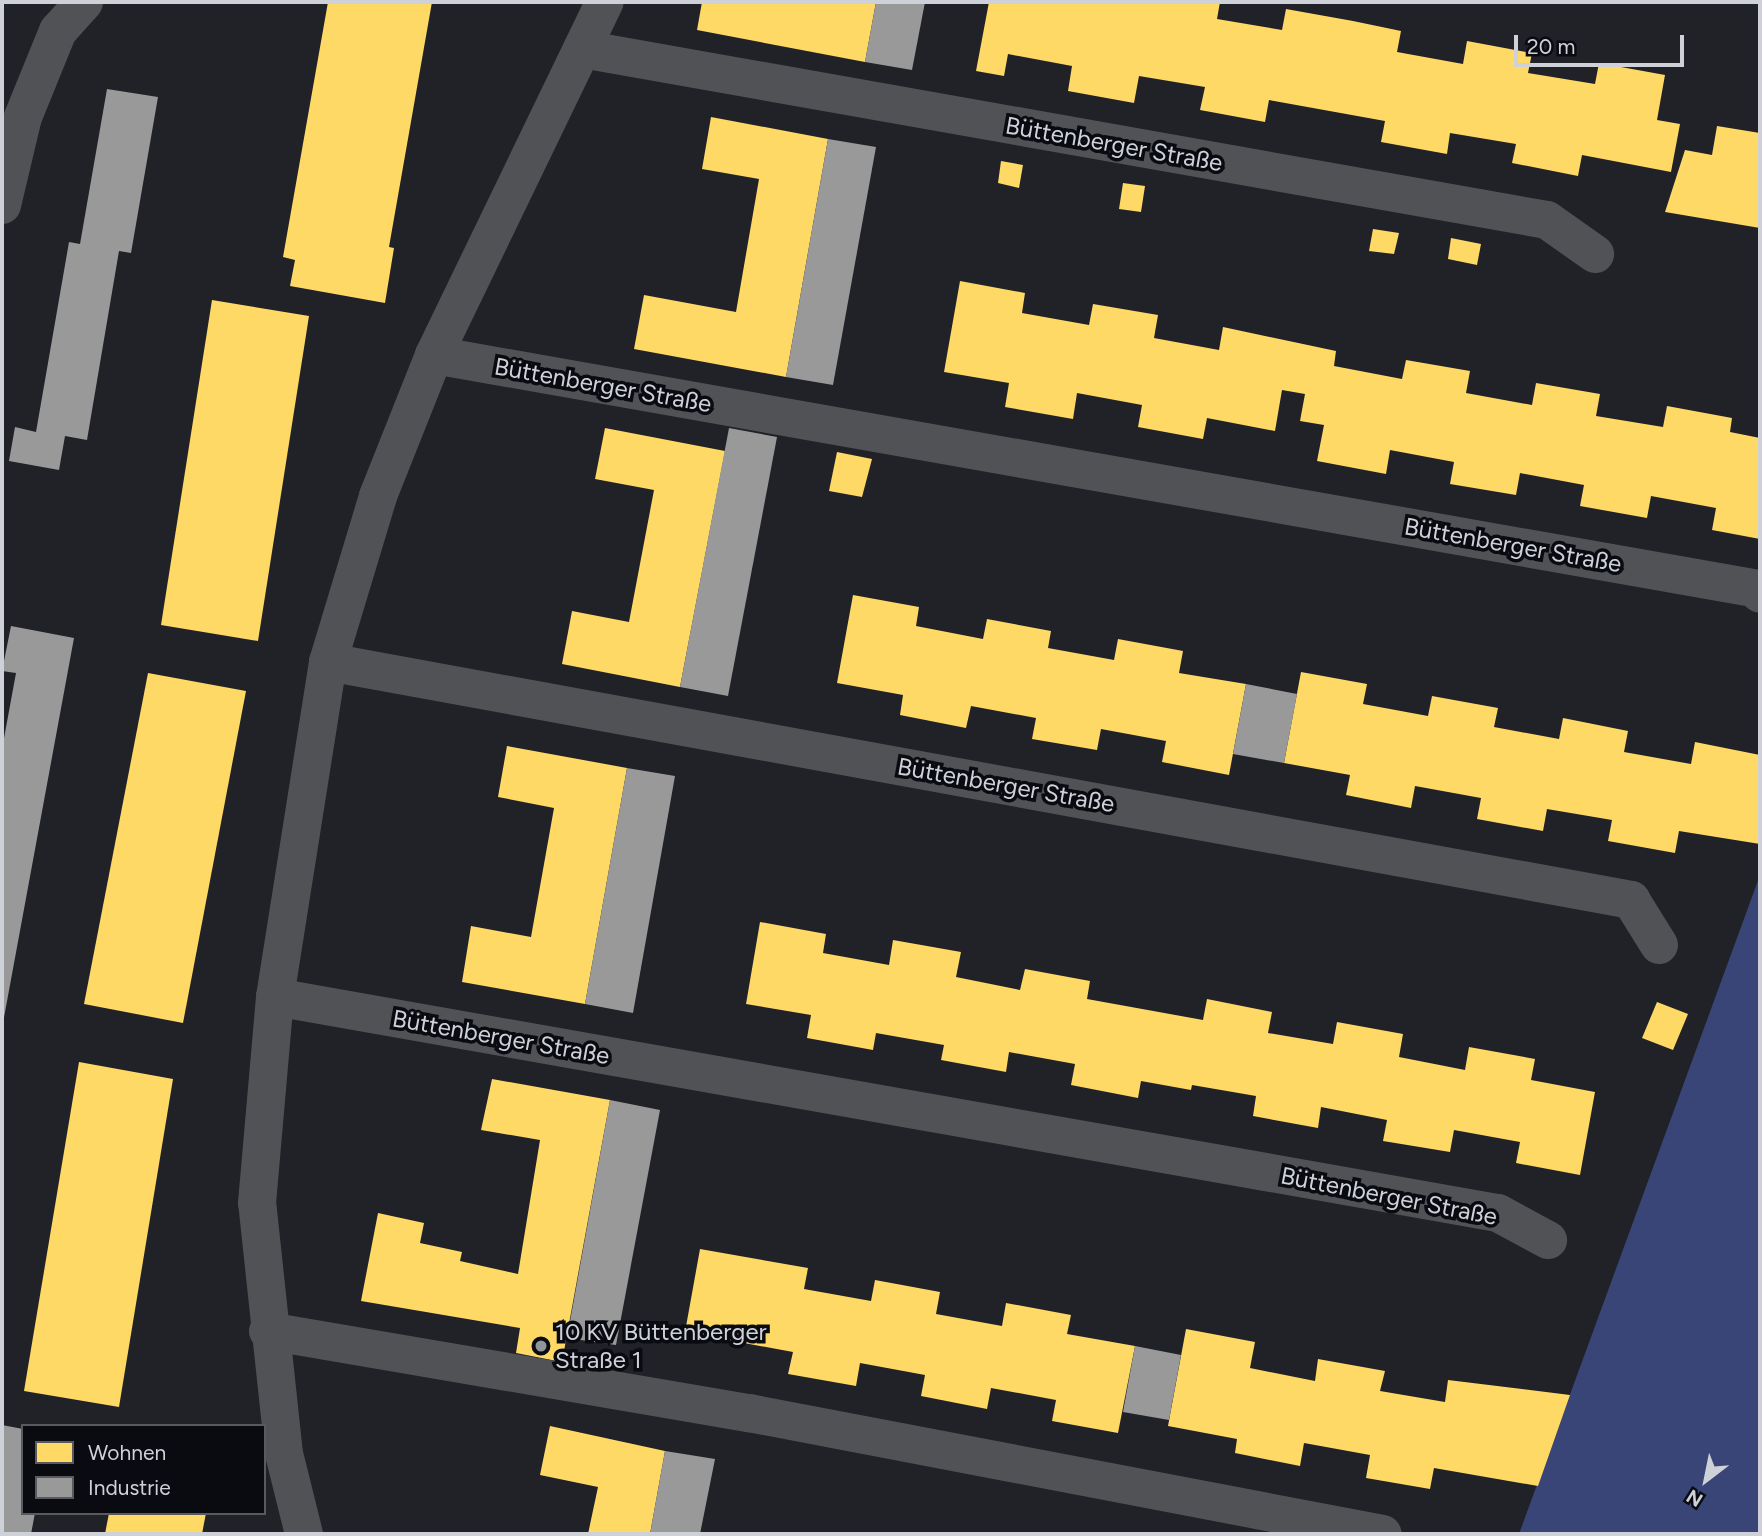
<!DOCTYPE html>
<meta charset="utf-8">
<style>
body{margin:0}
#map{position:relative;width:1762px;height:1536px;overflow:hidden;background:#202228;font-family:Figtree,sans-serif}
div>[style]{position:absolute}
.forest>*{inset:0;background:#394576}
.homes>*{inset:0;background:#ffd966}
.industry>*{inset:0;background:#999}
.street>*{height:38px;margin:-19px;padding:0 19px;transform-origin:19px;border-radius:19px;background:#515256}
.dots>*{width:19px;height:19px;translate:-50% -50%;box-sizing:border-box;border:4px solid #090b10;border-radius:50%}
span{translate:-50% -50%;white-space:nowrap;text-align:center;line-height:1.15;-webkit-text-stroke:7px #090b10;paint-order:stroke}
.street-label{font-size:24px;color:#cfd1d9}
.poi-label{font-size:24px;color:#cfd1d9}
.left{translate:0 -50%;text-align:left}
.frame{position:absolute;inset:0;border:4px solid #cfd1d9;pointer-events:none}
.legend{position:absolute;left:21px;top:1424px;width:245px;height:91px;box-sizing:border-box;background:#090b10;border:2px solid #585a60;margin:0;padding:9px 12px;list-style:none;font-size:21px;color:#cfd1d9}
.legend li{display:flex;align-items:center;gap:14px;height:35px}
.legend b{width:35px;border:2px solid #585a60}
.north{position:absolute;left:1671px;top:1445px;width:70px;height:70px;-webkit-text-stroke:5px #090b10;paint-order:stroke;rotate:212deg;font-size:19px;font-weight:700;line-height:28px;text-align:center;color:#cfd1d9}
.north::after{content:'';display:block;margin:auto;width:24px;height:32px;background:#cfd1d9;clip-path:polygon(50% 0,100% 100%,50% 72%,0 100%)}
.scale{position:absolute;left:1514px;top:35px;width:170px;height:32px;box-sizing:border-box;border:4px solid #cfd1d9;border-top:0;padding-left:9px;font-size:21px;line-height:24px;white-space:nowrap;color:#cfd1d9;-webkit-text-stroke:5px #090b10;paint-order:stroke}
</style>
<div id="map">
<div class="forest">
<i style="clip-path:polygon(1760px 875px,1760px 1534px,1519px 1534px)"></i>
</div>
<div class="homes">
<i style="clip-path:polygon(328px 2px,432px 2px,389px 247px,394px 248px,385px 303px,290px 286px,295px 260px,283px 257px)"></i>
<i style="clip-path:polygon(702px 2px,876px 2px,865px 62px,697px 30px)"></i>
<i style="clip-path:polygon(989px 2px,1220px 2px,1217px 19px,1282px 30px,1286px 9px,1353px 21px,1401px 31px,1397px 52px,1463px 64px,1467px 41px,1532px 53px,1528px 73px,1595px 84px,1599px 63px,1665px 75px,1657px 120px,1680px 124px,1671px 172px,1582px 155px,1578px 176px,1512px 163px,1516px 144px,1450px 133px,1447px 154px,1381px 142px,1385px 121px,1269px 100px,1265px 122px,1200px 110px,1205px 87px,1139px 76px,1134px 103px,1068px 91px,1072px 66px,1008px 54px,1004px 76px,976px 71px)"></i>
<i style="clip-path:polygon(711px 117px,828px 139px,786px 377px,634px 349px,644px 295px,736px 312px,759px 179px,702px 169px)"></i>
<i style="clip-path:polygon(1717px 126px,1760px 133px,1760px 228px,1665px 212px,1685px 150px,1712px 155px)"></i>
<i style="clip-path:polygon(1001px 161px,1023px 165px,1019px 188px,998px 183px)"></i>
<i style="clip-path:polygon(1123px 183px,1145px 186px,1141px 212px,1119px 209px)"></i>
<i style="clip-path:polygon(1373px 229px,1399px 233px,1394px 254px,1369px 251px)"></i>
<i style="clip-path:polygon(1451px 238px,1481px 244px,1477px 265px,1448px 259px)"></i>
<i style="clip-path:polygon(960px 281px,1025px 293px,1022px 313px,1089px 325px,1093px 304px,1158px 315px,1154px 338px,1219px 350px,1223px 327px,1336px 351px,1334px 366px,1402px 379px,1406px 360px,1470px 371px,1466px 393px,1532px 405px,1536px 383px,1600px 394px,1596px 416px,1663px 427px,1667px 406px,1732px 418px,1730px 432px,1760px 438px,1760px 539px,1712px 530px,1716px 508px,1651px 496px,1647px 518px,1580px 506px,1584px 485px,1520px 473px,1516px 495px,1450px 484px,1454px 462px,1390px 450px,1386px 474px,1317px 461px,1324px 425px,1300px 421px,1305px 394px,1282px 390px,1275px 431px,1207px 418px,1203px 439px,1138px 427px,1142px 405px,1077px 393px,1073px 419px,1005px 407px,1009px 383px,944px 372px)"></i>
<i style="clip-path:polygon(212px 300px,309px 316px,258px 641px,161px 625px)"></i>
<i style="clip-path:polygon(605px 428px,725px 451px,680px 687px,562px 664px,572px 611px,629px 622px,654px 490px,595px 479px)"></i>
<i style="clip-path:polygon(837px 452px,872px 459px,862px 497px,829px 491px)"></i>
<i style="clip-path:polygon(853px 595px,919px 607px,916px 626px,983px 639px,987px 619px,1051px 631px,1048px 648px,1114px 660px,1118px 639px,1183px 651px,1179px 673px,1246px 684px,1229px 775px,1162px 762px,1166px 741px,1101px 729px,1097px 750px,1032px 739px,1036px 718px,971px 706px,966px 728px,900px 715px,903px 695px,837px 683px)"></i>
<i style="clip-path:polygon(1301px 672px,1367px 684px,1363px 704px,1428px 716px,1432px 696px,1498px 708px,1494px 727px,1559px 739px,1563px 718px,1628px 731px,1624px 752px,1691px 764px,1695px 742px,1760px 755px,1760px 844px,1679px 831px,1675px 853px,1608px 841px,1612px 820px,1547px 809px,1543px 831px,1477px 819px,1481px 798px,1415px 786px,1411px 808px,1346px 795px,1350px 775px,1284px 763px)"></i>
<i style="clip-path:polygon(148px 673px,246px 691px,183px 1023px,84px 1004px)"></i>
<i style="clip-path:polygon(507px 746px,627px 768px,585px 1004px,462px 982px,471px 926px,531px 937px,554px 808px,498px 797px)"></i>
<i style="clip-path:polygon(760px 922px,826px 934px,823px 953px,889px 965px,893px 940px,961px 952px,956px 977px,1020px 990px,1025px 969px,1090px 981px,1087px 999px,1203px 1020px,1207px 999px,1272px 1012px,1268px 1033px,1333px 1044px,1337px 1022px,1403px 1034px,1399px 1057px,1465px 1070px,1469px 1047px,1535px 1059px,1531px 1080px,1595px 1092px,1580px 1175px,1516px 1163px,1520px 1142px,1454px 1130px,1450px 1152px,1383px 1141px,1387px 1120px,1321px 1107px,1318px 1128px,1253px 1116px,1256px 1096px,1192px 1085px,1191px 1090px,1141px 1081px,1138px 1098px,1071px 1085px,1075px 1064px,1009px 1052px,1006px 1072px,941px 1060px,944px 1045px,876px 1033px,873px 1050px,807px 1038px,811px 1015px,746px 1004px)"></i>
<i style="clip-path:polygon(1657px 1002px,1688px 1014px,1673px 1050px,1642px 1038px)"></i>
<i style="clip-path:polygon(79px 1062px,173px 1079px,119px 1407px,24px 1391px)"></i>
<i style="clip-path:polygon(492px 1079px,610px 1100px,562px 1362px,516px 1353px,520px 1328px,361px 1301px,378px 1213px,424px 1223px,420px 1243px,462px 1252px,460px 1261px,518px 1274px,540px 1140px,481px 1130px)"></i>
<i style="clip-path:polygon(700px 1249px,808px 1268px,804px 1289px,871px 1301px,875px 1280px,940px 1292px,936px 1314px,1002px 1326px,1006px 1303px,1071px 1315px,1067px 1334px,1135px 1346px,1118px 1433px,1052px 1421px,1056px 1400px,991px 1388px,987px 1409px,921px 1396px,925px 1375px,860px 1363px,856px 1386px,788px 1374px,793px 1352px,685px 1332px)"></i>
<i style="clip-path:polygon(1186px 1329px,1255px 1342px,1250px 1368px,1315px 1381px,1318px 1359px,1385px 1371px,1380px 1391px,1445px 1402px,1448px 1380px,1570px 1395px,1538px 1486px,1434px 1468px,1430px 1489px,1366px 1478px,1370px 1455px,1304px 1443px,1300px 1466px,1235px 1453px,1237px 1439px,1168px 1426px)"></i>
<i style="clip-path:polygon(550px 1426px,665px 1451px,650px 1534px,588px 1534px,598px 1487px,540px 1475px)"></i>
<i style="clip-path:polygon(109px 1513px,206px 1513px,202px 1534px,105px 1534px)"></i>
</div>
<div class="industry">
<i style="clip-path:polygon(876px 2px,925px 2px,912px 70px,865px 62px)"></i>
<i style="clip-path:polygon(107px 89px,158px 97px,131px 253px,119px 251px,87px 440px,65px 436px,59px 470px,9px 461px,15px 427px,36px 432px,69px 242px,80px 244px)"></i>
<i style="clip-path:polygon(828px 139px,876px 147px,833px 385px,786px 377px)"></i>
<i style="clip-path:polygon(729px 428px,777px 437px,728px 696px,680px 687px)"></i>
<i style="clip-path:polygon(11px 626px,74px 638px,3px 1023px,2px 749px,16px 673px,2px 671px)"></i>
<i style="clip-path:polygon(1246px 684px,1297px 694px,1284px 763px,1233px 754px)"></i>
<i style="clip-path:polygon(627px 768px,675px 776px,633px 1013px,585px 1004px)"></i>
<i style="clip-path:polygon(610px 1100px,660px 1110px,616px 1345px,567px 1338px)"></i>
<i style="clip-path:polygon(1135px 1346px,1181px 1355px,1169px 1420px,1123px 1412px)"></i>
<i style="clip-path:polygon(2px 1425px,23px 1429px,23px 1513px,35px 1513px,31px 1534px,2px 1534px)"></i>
<i style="clip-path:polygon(665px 1451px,715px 1459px,700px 1534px,650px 1534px)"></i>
</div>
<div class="street">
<i style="left:582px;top:49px;width:980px;rotate:10.05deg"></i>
<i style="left:1547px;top:220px;width:59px;rotate:35.3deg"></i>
<i style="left:2px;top:205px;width:90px;rotate:-76.6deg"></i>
<i style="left:23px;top:117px;width:93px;rotate:-67.9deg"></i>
<i style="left:58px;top:31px;width:39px;rotate:-48deg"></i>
<i style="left:434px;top:355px;width:1345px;rotate:10.02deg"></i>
<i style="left:1758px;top:589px;width:5px;rotate:68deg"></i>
<i style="left:328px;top:662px;width:1325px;rotate:10.35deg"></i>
<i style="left:1631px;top:900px;width:53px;rotate:58.1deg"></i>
<i style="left:275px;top:997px;width:1242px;rotate:10.02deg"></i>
<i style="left:1498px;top:1213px;width:57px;rotate:28.4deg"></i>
<i style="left:268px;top:1331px;width:488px;rotate:9.7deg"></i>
<i style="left:749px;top:1413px;width:645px;rotate:10.81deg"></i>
<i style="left:304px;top:1534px;width:82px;rotate:-104deg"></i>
<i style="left:284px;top:1454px;width:252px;rotate:-96.1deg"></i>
<i style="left:257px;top:1203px;width:207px;rotate:-85deg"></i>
<i style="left:275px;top:997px;width:339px;rotate:-81deg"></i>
<i style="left:328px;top:662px;width:173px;rotate:-73.2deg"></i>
<i style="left:378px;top:496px;width:152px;rotate:-68.3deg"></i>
<i style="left:434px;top:355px;width:392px;rotate:-64.2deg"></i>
</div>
<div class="dots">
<i style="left:541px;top:1346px;background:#92949b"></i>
</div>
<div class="street-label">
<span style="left:1114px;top:144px;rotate:10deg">Büttenberger Straße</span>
<span style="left:603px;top:385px;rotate:10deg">Büttenberger Straße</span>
<span style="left:1513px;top:545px;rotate:10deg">Büttenberger Straße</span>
<span style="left:1006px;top:785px;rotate:10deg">Büttenberger Straße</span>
<span style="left:501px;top:1037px;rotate:10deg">Büttenberger Straße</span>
<span style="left:1389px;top:1196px;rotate:11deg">Büttenberger Straße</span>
</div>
<div class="poi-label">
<span class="left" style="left:555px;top:1346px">10 KV Büttenberger<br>Straße 1</span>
</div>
<div class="frame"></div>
<ul class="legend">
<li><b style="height:19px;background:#ffd966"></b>Wohnen</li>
<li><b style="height:19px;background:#999"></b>Industrie</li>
</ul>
<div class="north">N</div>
<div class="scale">20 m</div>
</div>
